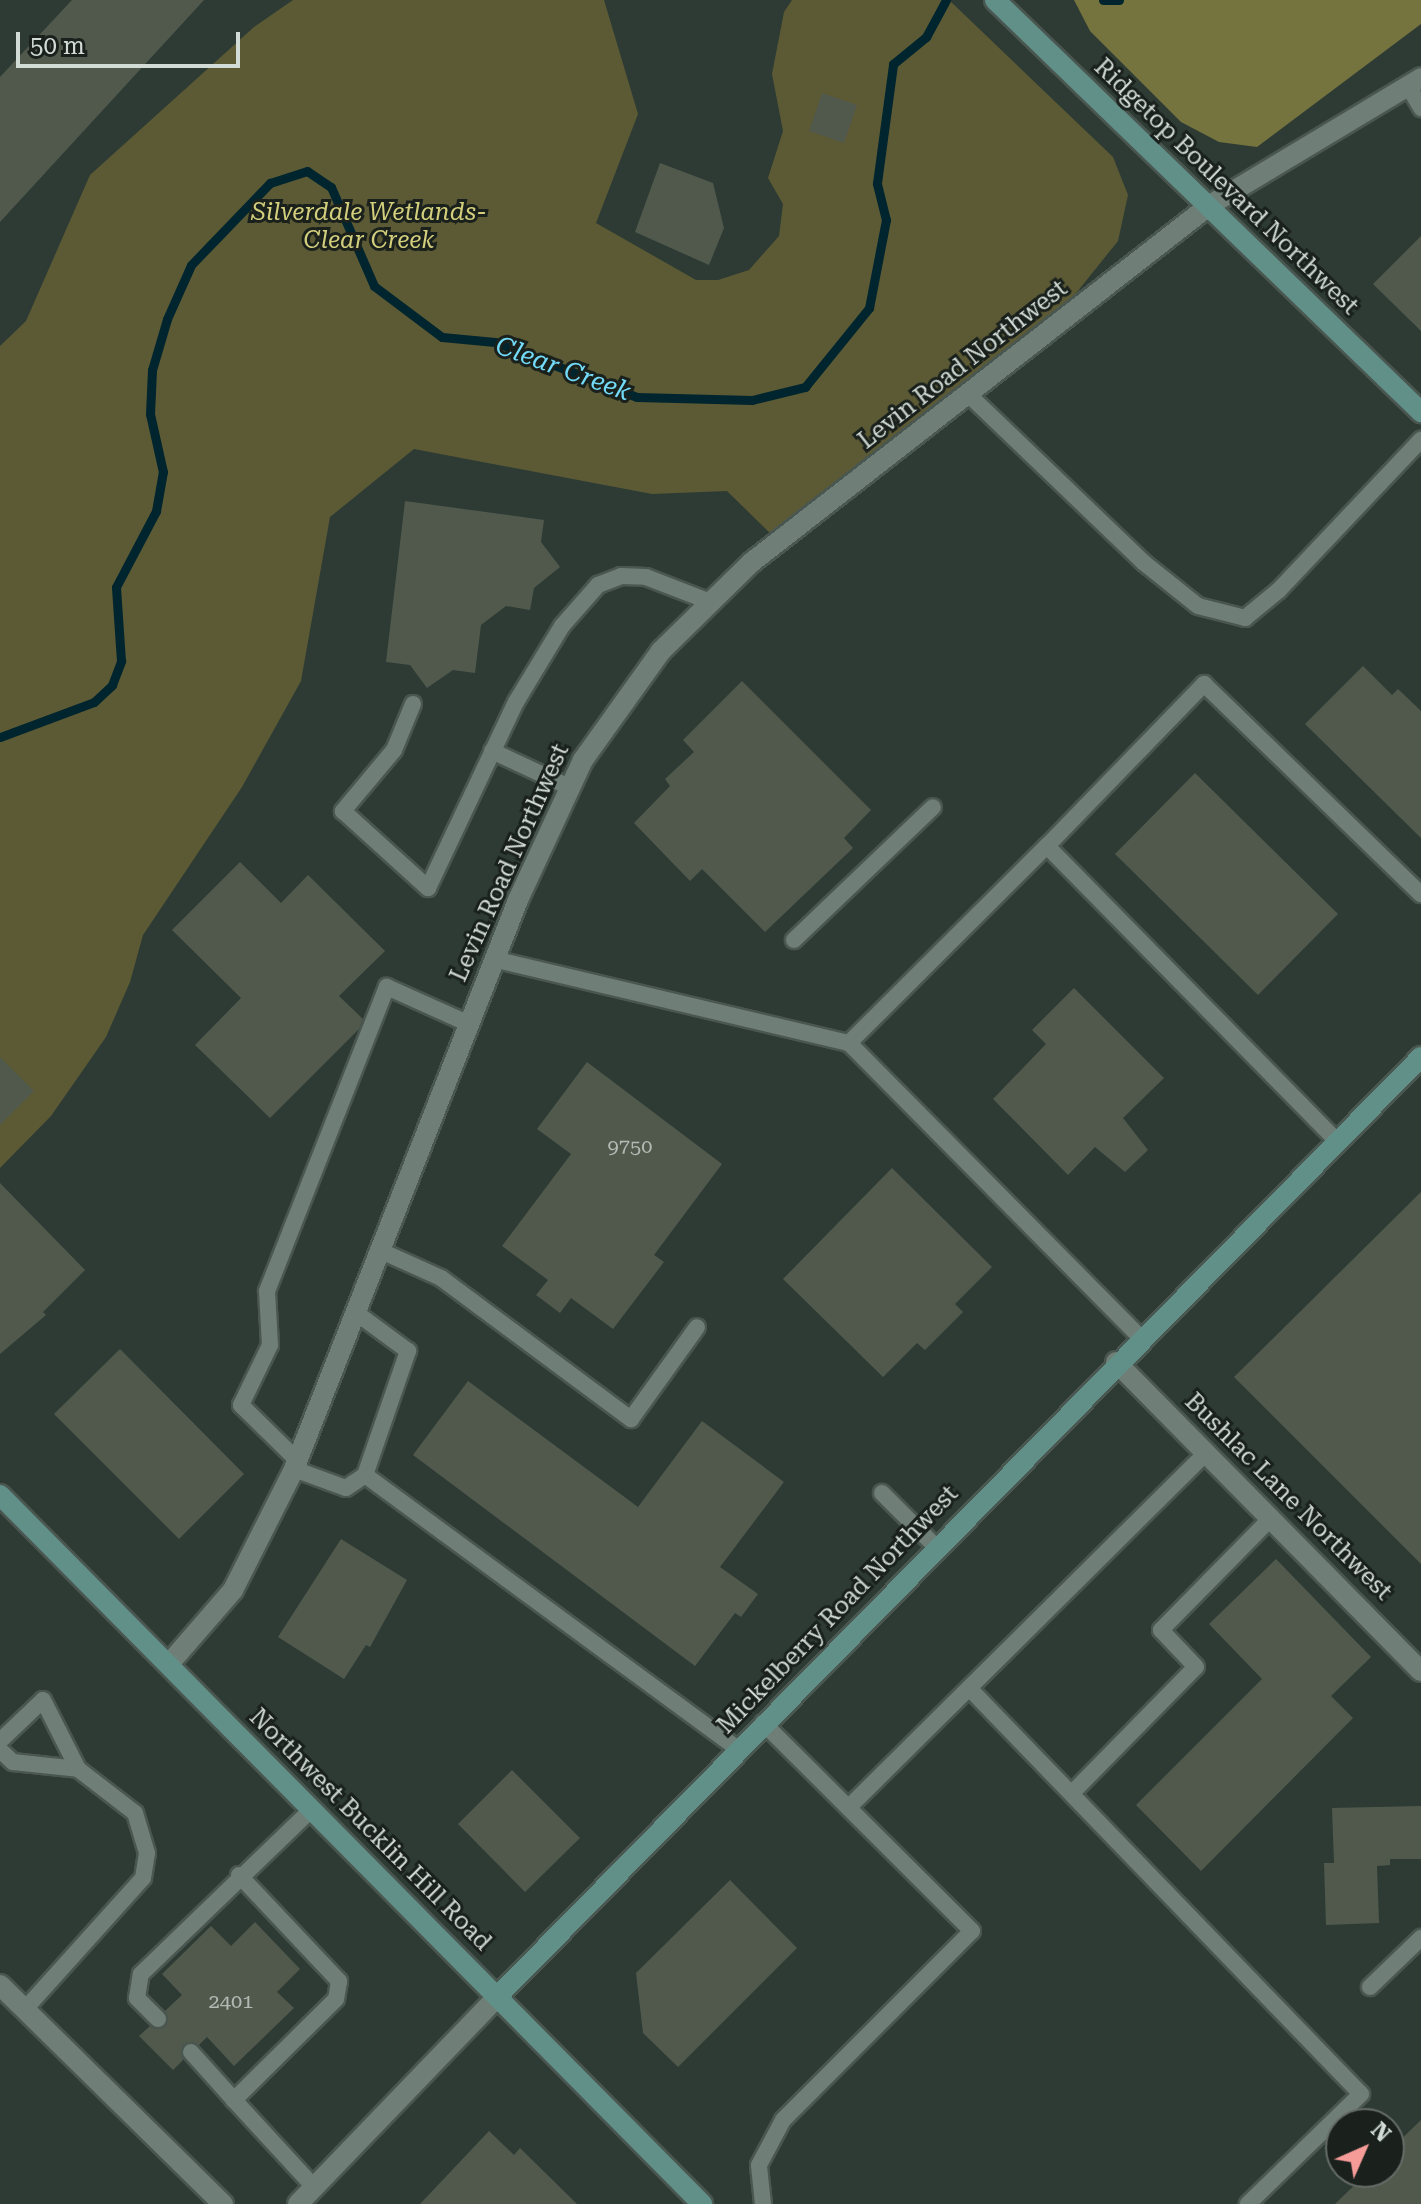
<!DOCTYPE html>
<style>
body{margin:0}
#map{position:relative;width:1421px;height:2204px;overflow:hidden;background:#2d3b34;font-family:"Roboto Serif",serif}
div>[style]{position:absolute}
.green>*{inset:0;background:#5c5a34}
.forest>*{inset:0;background:#76743e}
.stream>*{height:9px;margin:-4.5px;padding:0 4.5px;transform-origin:4.5px;border-radius:4.5px;background:#00252e}
.building>*{inset:0;background:#51594d}
.roads{filter:drop-shadow(2px 0 #4a5650) drop-shadow(-2px 0 #4a5650) drop-shadow(0 2px #4a5650) drop-shadow(0 -2px #4a5650)}
.lane>*{height:16px;margin:-8px;padding:0 8px;transform-origin:8px;border-radius:8px;background:#6f7e76}
.street>*{height:20px;margin:-10px;padding:0 10px;transform-origin:10px;border-radius:10px;background:#6f7e76}
.secondary>*{height:20px;margin:-10px;padding:0 10px;transform-origin:10px;border-radius:10px;background:#619089}
span{translate:-50% -50%;white-space:nowrap;text-align:center;line-height:1.15;-webkit-text-stroke:6px #1a211d;paint-order:stroke}
.number-label{font-size:20px;color:#b2bab4}
.number-label span{-webkit-text-stroke-width:0}
.street-label{font-size:24px;color:#d2dbd6}
.park-label{font-size:24px;color:#d3cf7c;font-style:italic}
.water-label{font-size:26px;color:#73dbf7;font-style:italic}
.north{position:absolute;left:1325px;top:2108px;width:80px;height:80px;box-sizing:border-box;background:#1a211d;border:2px solid #646b67;border-radius:50%;rotate:45deg;font-size:22px;font-weight:700;line-height:32px;text-align:center;color:#d2dbd6}
.north::after{content:'';display:block;margin:auto;width:28px;height:36px;background:#f59b98;clip-path:polygon(50% 0,100% 100%,50% 72%,0 100%)}
.scale{position:absolute;left:16px;top:32px;width:224px;height:36px;box-sizing:border-box;border:4px solid #d2dbd6;border-top:0;padding-left:10px;font-size:24px;line-height:28px;white-space:nowrap;color:#d2dbd6;-webkit-text-stroke:6px #1a211d;paint-order:stroke}
</style>
<div id="map">
<div class="green">
<i style="clip-path:polygon(293px 0,604px 0,638px 114px,596px 223px,696px 280px,718px 280px,749px 270px,779px 236px,783px 204px,768px 178px,783px 131px,772px 74px,784px 12px,792px 0,949px 0,1113px 157px,1128px 195px,1118px 241px,1040px 338px,779px 542px,727px 491px,652px 494px,414px 449px,330px 517px,301px 681px,242px 787px,143px 935px,130px 982px,106px 1037px,51px 1116px,0 1168px,0 346px,26px 321px,90px 175px,254px 27px)"></i>
</div>
<div class="forest">
<i style="clip-path:polygon(1074px 0,1421px 0,1421px 24px,1257px 147px,1219px 142px,1181px 122px,1090px 31px)"></i>
</div>
<div class="stream">
<i style="left:1103px;top:0;width:16px"></i>
<i style="left:0;top:737px;width:100px;rotate:-20.4deg"></i>
<i style="left:94px;top:702px;width:25px;rotate:-43deg"></i>
<i style="left:112px;top:685px;width:26px;rotate:-69deg"></i>
<i style="left:121px;top:661px;width:74px;rotate:-93.9deg"></i>
<i style="left:116px;top:587px;width:86px;rotate:-62.2deg"></i>
<i style="left:156px;top:511px;width:40px;rotate:-80deg"></i>
<i style="left:163px;top:472px;width:59px;rotate:-102.6deg"></i>
<i style="left:150px;top:414px;width:44px;rotate:-87.4deg"></i>
<i style="left:152px;top:370px;width:53px;rotate:-73.6deg"></i>
<i style="left:167px;top:319px;width:59px;rotate:-66deg"></i>
<i style="left:191px;top:265px;width:114px;rotate:-46.1deg"></i>
<i style="left:270px;top:183px;width:39px;rotate:-18deg"></i>
<i style="left:307px;top:171px;width:29px;rotate:34deg"></i>
<i style="left:331px;top:187px;width:108px;rotate:66.5deg"></i>
<i style="left:374px;top:286px;width:85px;rotate:36.9deg"></i>
<i style="left:442px;top:337px;width:53px;rotate:5.4deg"></i>
<i style="left:495px;top:342px;width:152px;rotate:21.2deg"></i>
<i style="left:637px;top:397px;width:115px;rotate:1.5deg"></i>
<i style="left:752px;top:400px;width:55px;rotate:-13.8deg"></i>
<i style="left:805px;top:387px;width:102px;rotate:-51deg"></i>
<i style="left:869px;top:308px;width:90px;rotate:-79.1deg"></i>
<i style="left:886px;top:220px;width:38px;rotate:-104deg"></i>
<i style="left:877px;top:183px;width:120px;rotate:-82.3deg"></i>
<i style="left:893px;top:64px;width:43px;rotate:-39.3deg"></i>
<i style="left:926px;top:37px;width:42px;rotate:-61.6deg"></i>
</div>
<div class="building">
<i style="clip-path:polygon(72px 0,204px 0,0 222px,0 77px)"></i>
<i style="clip-path:polygon(822px 93px,857px 105px,844px 143px,809px 131px)"></i>
<i style="clip-path:polygon(660px 163px,713px 183px,724px 228px,709px 265px,635px 232px)"></i>
<i style="clip-path:polygon(1421px 236px,1421px 331px,1373px 284px)"></i>
<i style="clip-path:polygon(405px 501px,544px 520px,541px 542px,560px 567px,534px 588px,530px 610px,506px 606px,481px 625px,475px 673px,453px 670px,427px 688px,410px 665px,386px 662px)"></i>
<i style="clip-path:polygon(1363px 666px,1392px 695px,1398px 689px,1421px 711px,1421px 838px,1305px 724px)"></i>
<i style="clip-path:polygon(742px 681px,871px 810px,844px 838px,853px 848px,765px 932px,702px 869px,690px 881px,634px 823px,670px 786px,665px 779px,694px 752px,683px 740px)"></i>
<i style="clip-path:polygon(1195px 773px,1338px 914px,1258px 995px,1115px 854px)"></i>
<i style="clip-path:polygon(240px 862px,281px 903px,308px 875px,385px 951px,339px 996px,363px 1019px,359px 1029px,270px 1118px,195px 1045px,241px 998px,172px 930px)"></i>
<i style="clip-path:polygon(1074px 988px,1164px 1078px,1123px 1118px,1148px 1150px,1125px 1172px,1095px 1147px,1068px 1175px,993px 1099px,1046px 1044px,1032px 1030px)"></i>
<i style="clip-path:polygon(0 1057px,34px 1091px,0 1125px)"></i>
<i style="clip-path:polygon(587px 1062px,722px 1164px,654px 1255px,664px 1262px,613px 1329px,571px 1298px,560px 1313px,536px 1295px,548px 1280px,502px 1246px,571px 1154px,537px 1129px)"></i>
<i style="clip-path:polygon(892px 1168px,992px 1267px,955px 1304px,963px 1312px,925px 1350px,917px 1343px,883px 1377px,783px 1279px)"></i>
<i style="clip-path:polygon(0 1183px,85px 1270px,43px 1312px,46px 1315px,0 1354px)"></i>
<i style="clip-path:polygon(1421px 1192px,1421px 1564px,1234px 1377px)"></i>
<i style="clip-path:polygon(120px 1349px,244px 1474px,179px 1539px,54px 1414px)"></i>
<i style="clip-path:polygon(468px 1381px,638px 1507px,702px 1421px,784px 1482px,720px 1567px,758px 1594px,741px 1617px,735px 1613px,695px 1666px,413px 1455px)"></i>
<i style="clip-path:polygon(341px 1539px,407px 1580px,370px 1647px,366px 1645px,344px 1679px,278px 1637px)"></i>
<i style="clip-path:polygon(1276px 1559px,1371px 1657px,1331px 1696px,1353px 1718px,1201px 1871px,1136px 1805px,1262px 1679px,1209px 1624px)"></i>
<i style="clip-path:polygon(512px 1770px,580px 1838px,525px 1892px,458px 1824px)"></i>
<i style="clip-path:polygon(1421px 1806px,1421px 1859px,1390px 1859px,1390px 1865px,1377px 1866px,1379px 1923px,1326px 1925px,1324px 1863px,1334px 1863px,1332px 1808px)"></i>
<i style="clip-path:polygon(730px 1880px,797px 1948px,678px 2067px,643px 2033px,636px 1973px)"></i>
<i style="clip-path:polygon(255px 1922px,300px 1969px,277px 1992px,294px 2008px,234px 2066px,207px 2037px,199px 2045px,183px 2044px,183px 2060px,173px 2070px,139px 2036px,150px 2026px,165px 2027px,165px 2011px,182px 1995px,162px 1974px,211px 1926px,231px 1946px)"></i>
<i style="clip-path:polygon(1421px 2120px,1421px 2204px,1335px 2204px,1368px 2172px,1389px 2172px,1389px 2151px)"></i>
<i style="clip-path:polygon(489px 2131px,514px 2155px,520px 2148px,577px 2204px,420px 2204px)"></i>
</div>
<div class="roads">
<div class="lane">
<i style="left:1408px;top:86px;width:26px;rotate:59deg"></i>
<i style="left:968px;top:394px;width:243px;rotate:43.8deg"></i>
<i style="left:1143px;top:562px;width:70px;rotate:38.7deg"></i>
<i style="left:1198px;top:606px;width:49px;rotate:14.3deg"></i>
<i style="left:1245px;top:618px;width:44px;rotate:-39.5deg"></i>
<i style="left:1279px;top:590px;width:207px;rotate:-46.6deg"></i>
<i style="left:413px;top:704px;width:50px;rotate:112.4deg"></i>
<i style="left:394px;top:750px;width:80px;rotate:129.9deg"></i>
<i style="left:343px;top:811px;width:115px;rotate:42.2deg"></i>
<i style="left:428px;top:888px;width:206px;rotate:-64.7deg"></i>
<i style="left:516px;top:702px;width:89px;rotate:-58.8deg"></i>
<i style="left:562px;top:626px;width:55px;rotate:-48.7deg"></i>
<i style="left:598px;top:585px;width:25px;rotate:-21deg"></i>
<i style="left:621px;top:576px;width:25px;rotate:2deg"></i>
<i style="left:646px;top:577px;width:66px;rotate:21.2deg"></i>
<i style="left:492px;top:751px;width:85px;rotate:25.1deg"></i>
<i style="left:1047px;top:846px;width:226px;rotate:-45.9deg"></i>
<i style="left:1204px;top:684px;width:302px;rotate:44.1deg"></i>
<i style="left:794px;top:940px;width:192px;rotate:-43.7deg"></i>
<i style="left:493px;top:959px;width:366px;rotate:13.3deg"></i>
<i style="left:849px;top:1043px;width:415px;rotate:45.3deg"></i>
<i style="left:849px;top:1043px;width:279px;rotate:-44.9deg"></i>
<i style="left:1047px;top:846px;width:414px;rotate:45.5deg"></i>
<i style="left:379px;top:1250px;width:68px;rotate:24.3deg"></i>
<i style="left:441px;top:1278px;width:237px;rotate:36.6deg"></i>
<i style="left:631px;top:1419px;width:113px;rotate:-54.3deg"></i>
<i style="left:355px;top:1312px;width:66px;rotate:36.3deg"></i>
<i style="left:408px;top:1351px;width:131px;rotate:109.1deg"></i>
<i style="left:298px;top:1461px;width:80px;rotate:-135.5deg"></i>
<i style="left:241px;top:1405px;width:67px;rotate:-64.2deg"></i>
<i style="left:270px;top:1345px;width:54px;rotate:-93.2deg"></i>
<i style="left:267px;top:1291px;width:327px;rotate:-68.5deg"></i>
<i style="left:387px;top:987px;width:88px;rotate:24.2deg"></i>
<i style="left:294px;top:1469px;width:55px;rotate:20.1deg"></i>
<i style="left:346px;top:1488px;width:23px;rotate:-34deg"></i>
<i style="left:365px;top:1475px;width:463px;rotate:36.3deg"></i>
<i style="left:882px;top:1493px;width:76px;rotate:45deg"></i>
<i style="left:969px;top:1688px;width:564px;rotate:46.01deg"></i>
<i style="left:1361px;top:2094px;width:158px;rotate:135.8deg"></i>
<i style="left:0;top:1741px;width:59px;rotate:-43.6deg"></i>
<i style="left:43px;top:1700px;width:77px;rotate:63.1deg"></i>
<i style="left:78px;top:1769px;width:72px;rotate:37.7deg"></i>
<i style="left:135px;top:1813px;width:42px;rotate:73.3deg"></i>
<i style="left:147px;top:1853px;width:25px;rotate:99deg"></i>
<i style="left:143px;top:1878px;width:176px;rotate:132deg"></i>
<i style="left:0;top:1750px;width:18px;rotate:43deg"></i>
<i style="left:13px;top:1762px;width:65px;rotate:6.1deg"></i>
<i style="left:1073px;top:1792px;width:175px;rotate:-45.5deg"></i>
<i style="left:1196px;top:1667px;width:51px;rotate:-133.4deg"></i>
<i style="left:1161px;top:1630px;width:158px;rotate:-45.5deg"></i>
<i style="left:849px;top:1807px;width:504px;rotate:-44.76deg"></i>
<i style="left:239px;top:1875px;width:146px;rotate:46.7deg"></i>
<i style="left:339px;top:1981px;width:18px;rotate:99deg"></i>
<i style="left:336px;top:1999px;width:144px;rotate:135.3deg"></i>
<i style="left:234px;top:2100px;width:118px;rotate:47.4deg"></i>
<i style="left:1370px;top:1987px;width:71px;rotate:-43.9deg"></i>
<i style="left:158px;top:2019px;width:30px;rotate:-135deg"></i>
<i style="left:137px;top:1998px;width:24px;rotate:-81deg"></i>
<i style="left:141px;top:1974px;width:238px;rotate:-44deg"></i>
<i style="left:191px;top:2052px;width:64px;rotate:48.1deg"></i>
<i style="left:763px;top:2204px;width:39px;rotate:-96deg"></i>
<i style="left:759px;top:2165px;width:51px;rotate:-61.9deg"></i>
<i style="left:783px;top:2120px;width:267px;rotate:-45deg"></i>
<i style="left:972px;top:1931px;width:295px;rotate:-135.1deg"></i>
</div>
<div class="street">
<i style="left:1116px;top:1362px;width:434px;rotate:45.4deg"></i>
<i style="left:169px;top:1664px;width:98px;rotate:-49.1deg"></i>
<i style="left:233px;top:1590px;width:136px;rotate:-63.2deg"></i>
<i style="left:294px;top:1469px;width:612px;rotate:-68.51deg"></i>
<i style="left:518px;top:900px;width:154px;rotate:-65.1deg"></i>
<i style="left:583px;top:760px;width:134px;rotate:-54.4deg"></i>
<i style="left:661px;top:651px;width:127px;rotate:-44.4deg"></i>
<i style="left:752px;top:562px;width:581px;rotate:-37.94deg"></i>
<i style="left:1210px;top:205px;width:246px;rotate:-31deg"></i>
<i style="left:0;top:1985px;width:313px;rotate:44.5deg"></i>
<i style="left:298px;top:2204px;width:289px;rotate:-46.1deg"></i>
</div>
<div class="secondary">
<i style="left:995px;top:0;width:593px;rotate:44.04deg"></i>
<i style="left:0;top:1495px;width:998px;rotate:45.28deg"></i>
<i style="left:498px;top:1996px;width:1317px;rotate:-45.49deg"></i>
</div>
</div>
<div class="number-label">
<span style="left:630px;top:1146px">9750</span>
<span style="left:231px;top:2001px">2401</span>
</div>
<div class="street-label">
<span style="left:1226px;top:187px;rotate:44deg">Ridgetop Boulevard Northwest</span>
<span style="left:963px;top:365px;rotate:-38deg">Levin Road Northwest</span>
<span style="left:510px;top:863px;rotate:-66deg">Levin Road Northwest</span>
<span style="left:1288px;top:1497px;rotate:45deg">Bushlac Lane Northwest</span>
<span style="left:838px;top:1610px;rotate:-46deg">Mickelberry Road Northwest</span>
<span style="left:370px;top:1830px;rotate:45deg">Northwest Bucklin Hill Road</span>
</div>
<div class="park-label">
<span style="left:369px;top:227px">Silverdale Wetlands-<br>Clear Creek</span>
</div>
<div class="water-label">
<span style="left:563px;top:369px;rotate:20deg">Clear Creek</span>
</div>
<div class="north">N</div>
<div class="scale">50 m</div>
</div>
